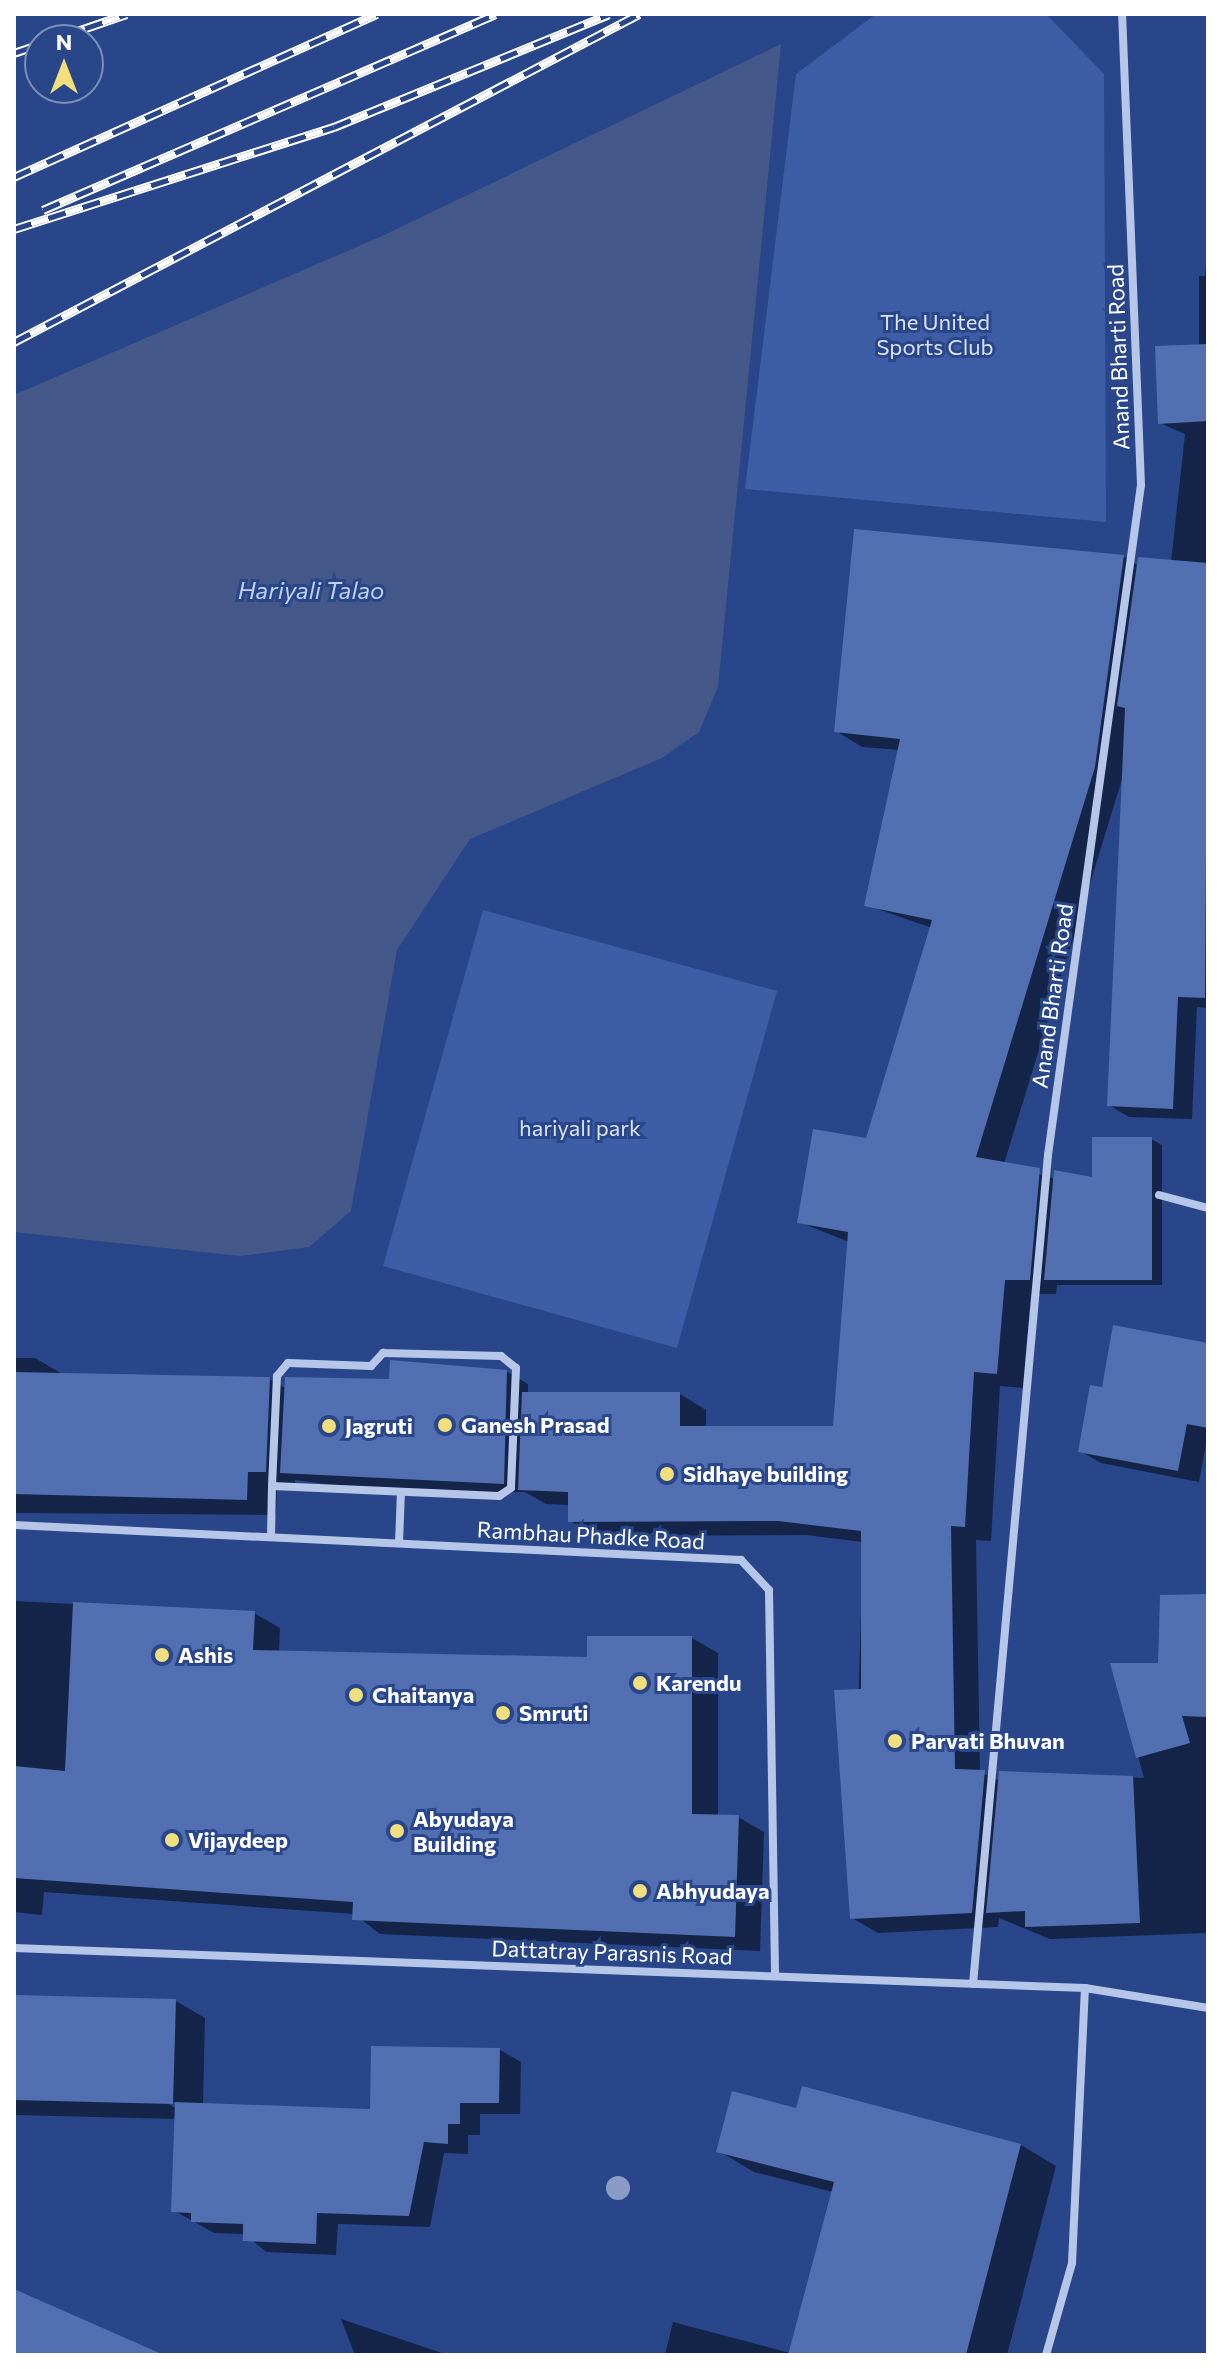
<!DOCTYPE html>
<style>
body{margin:0}
#map{position:relative;width:1222px;height:2369px;overflow:hidden;background:#284689;font-family:Commissioner,sans-serif}
div>[style]{position:absolute}
.green>*{inset:0;background:#3d5ea6}
.water>*{inset:0;background:#44598a}
.shadow>*{inset:0;background:#0007}
.building>*{inset:0;background:#516fb1}
.street>*{height:8px;margin:-4px;padding:0 4px;transform-origin:4px;border-radius:4px;background:#b6c6e9}
.rail>*{height:9px;margin-top:-4.5px;transform-origin:0;background:repeating-linear-gradient(90deg,#284689 0 18px,#fff 0 36px);box-sizing:border-box;border-block:2px solid #fff}
.trees>*{width:24px;height:24px;margin:-12px;border-radius:50%;background:#8a9cc6}
.dots>*{width:22px;height:22px;translate:-50% -50%;box-sizing:border-box;border:4px solid #284689;border-radius:50%}
span{translate:-50% -50%;white-space:nowrap;text-align:center;line-height:1.15;-webkit-text-stroke:6px #284689;paint-order:stroke}
.park-label{font-size:22px;color:#dae3f7}
.street-label{font-size:22px;color:#fff}
.poi-label{font-size:22px;color:#fff;font-weight:700}
.left{translate:0 -50%;text-align:left}
.water-label{font-size:24px;color:#c1d1f0;font-style:italic}
.frame{position:absolute;inset:0;border:16px solid #fff;pointer-events:none}
.north{position:absolute;left:24px;top:24px;width:80px;height:80px;box-sizing:border-box;background:#284689;border:2px solid #7e90b8;border-radius:50%;rotate:0deg;font-size:22px;font-weight:700;line-height:32px;text-align:center;color:#fff}
.north::after{content:'';display:block;margin:auto;width:28px;height:36px;background:#f1de7c;clip-path:polygon(50% 0,100% 100%,50% 72%,0 100%)}
</style>
<div id="map">
<div class="green">
<i style="clip-path:polygon(876px 14px,1046px 14px,1104px 74px,1106px 522px,745px 489px,796px 74px)"></i>
<i style="clip-path:polygon(483px 910px,777px 991px,677px 1348px,383px 1266px)"></i>
</div>
<div class="water">
<i style="clip-path:polygon(781px 44px,718px 687px,699px 732px,662px 758px,470px 839px,397px 950px,351px 1211px,309px 1247px,240px 1256px,14px 1232px,14px 395px,382px 236px)"></i>
</div>
<div class="shadow">
<i style="clip-path:polygon(1208px 239px,1208px 1008px,1197px 1007px,1192px 1119px,1129px 1117px,1109px 1105px,1123px 776px,1004px 1164px,1055px 1179px,1094px 1179px,1151px 1139px,1162px 1145px,1162px 1285px,1057px 1285px,1056px 1294px,1031px 1294px,1023px 1388px,1000px 1386px,991px 1541px,976px 1540px,980px 1772px,1000px 1781px,1001px 1773px,1144px 1778px,1113px 1665px,1160px 1665px,1208px 1596px,1208px 1933px,1050px 1939px,999px 1918px,998px 1927px,878px 1933px,852px 1918px,863px 1542px,806px 1535px,596px 1536px,570px 1521px,570px 1505px,546px 1504px,525px 1492px,404px 1494px,295px 1480px,295px 1488px,277px 1488px,276px 1515px,14px 1513px,14px 1358px,35px 1358px,64px 1375px,269px 1379px,287px 1389px,507px 1372px,528px 1384px,528px 1394px,680px 1394px,706px 1410px,706px 1428px,835px 1428px,849px 1242px,799px 1222px,867px 1140px,932px 928px,866px 905px,900px 750px,862px 747px,836px 731px,1124px 557px,1139px 566px,1171px 562px,1185px 434px,1160px 423px,1199px 346px,1199px 276px,1205px 276px)"></i>
<i style="clip-path:polygon(1208px 1347px,1208px 1434px,1199px 1482px,1101px 1463px,1080px 1451px)"></i>
<i style="clip-path:polygon(14px 1601px,254px 1613px,280px 1628px,279px 1652px,589px 1659px,692px 1638px,718px 1653px,718px 1816px,738px 1817px,764px 1832px,760px 1951px,380px 1934px,354px 1914px,44px 1892px,42px 1915px,14px 1912px)"></i>
<i style="clip-path:polygon(evenodd,14px 1997px,176px 2001px,205px 2018px,203px 2105px,372px 2111px,500px 2050px,521px 2062px,520px 2114px,480px 2114px,480px 2135px,468px 2135px,468px 2154px,444px 2153px,430px 2227px,338px 2224px,336px 2255px,266px 2252px,245px 2234px,214px 2233px,173px 2210px,177px 2119px,14px 2115px,14px 1997px,166px 2098px,177px 2104px,177px 2109px,164px 2101px,166px 2098px)"></i>
<i style="clip-path:polygon(798px 2111px,1021px 2145px,1056px 2166px,1007px 2355px,665px 2355px,673px 2322px,790px 2353px,833px 2192px,754px 2172px,719px 2151px)"></i>
<i style="clip-path:polygon(341px 2319px,448px 2355px,355px 2355px)"></i>
</div>
<div class="building">
<i style="clip-path:polygon(1208px 344px,1208px 421px,1158px 424px,1155px 346px)"></i>
<i style="clip-path:polygon(854px 529px,1124px 555px,1095px 767px,976px 1157px,1040px 1168px,1030px 1280px,1005px 1280px,997px 1374px,974px 1372px,965px 1527px,951px 1526px,955px 1769px,985px 1770px,972px 1913px,850px 1919px,834px 1690px,861px 1689px,861px 1531px,778px 1521px,568px 1522px,568px 1492px,518px 1490px,522px 1392px,680px 1392px,680px 1426px,833px 1426px,848px 1232px,797px 1223px,813px 1129px,866px 1138px,932px 920px,864px 906px,900px 739px,834px 732px)"></i>
<i style="clip-path:polygon(1138px 557px,1208px 563px,1205px 998px,1178px 997px,1173px 1109px,1107px 1106px,1125px 708px,1117px 706px)"></i>
<i style="clip-path:polygon(1092px 1137px,1152px 1137px,1152px 1280px,1044px 1280px,1054px 1170px,1092px 1177px)"></i>
<i style="clip-path:polygon(1113px 1325px,1208px 1343px,1208px 1428px,1187px 1424px,1178px 1471px,1078px 1452px,1090px 1385px,1102px 1387px)"></i>
<i style="clip-path:polygon(390px 1360px,507px 1370px,504px 1484px,280px 1473px,285px 1377px,389px 1379px)"></i>
<i style="clip-path:polygon(14px 1372px,270px 1377px,266px 1472px,248px 1472px,247px 1500px,14px 1494px)"></i>
<i style="clip-path:polygon(1208px 1594px,1208px 1717px,1182px 1716px,1190px 1743px,1136px 1758px,1110px 1663px,1158px 1663px,1160px 1595px)"></i>
<i style="clip-path:polygon(73px 1602px,255px 1611px,253px 1650px,587px 1657px,587px 1636px,692px 1636px,692px 1814px,739px 1815px,735px 1937px,352px 1920px,353px 1902px,14px 1878px,14px 1766px,65px 1771px)"></i>
<i style="clip-path:polygon(999px 1771px,1133px 1776px,1140px 1923px,1025px 1927px,1025px 1911px,986px 1913px)"></i>
<i style="clip-path:polygon(14px 1995px,176px 1999px,173px 2104px,14px 2100px)"></i>
<i style="clip-path:polygon(371px 2046px,500px 2048px,499px 2103px,460px 2103px,460px 2124px,448px 2124px,448px 2144px,424px 2142px,409px 2216px,317px 2213px,316px 2244px,243px 2241px,243px 2224px,191px 2222px,191px 2213px,171px 2212px,175px 2102px,370px 2109px)"></i>
<i style="clip-path:polygon(802px 2086px,1021px 2144px,966px 2355px,788px 2355px,834px 2182px,716px 2152px,732px 2091px,796px 2108px)"></i>
<i style="clip-path:polygon(14px 2289px,164px 2355px,14px 2355px)"></i>
</div>
<div class="street">
<i style="left:1159px;top:1195px;width:51px;rotate:14.9deg"></i>
<i style="left:14px;top:1525px;width:728px;rotate:2.76deg"></i>
<i style="left:741px;top:1560px;width:41px;rotate:47deg"></i>
<i style="left:769px;top:1590px;width:386px;rotate:89.1deg"></i>
<i style="left:271px;top:1537px;width:51px;rotate:-88.9deg"></i>
<i style="left:272px;top:1486px;width:110px;rotate:-87.4deg"></i>
<i style="left:277px;top:1376px;width:17px;rotate:-50deg"></i>
<i style="left:288px;top:1363px;width:83px;rotate:2.1deg"></i>
<i style="left:371px;top:1366px;width:18px;rotate:-47deg"></i>
<i style="left:383px;top:1353px;width:118px;rotate:1.5deg"></i>
<i style="left:501px;top:1356px;width:19px;rotate:39deg"></i>
<i style="left:516px;top:1368px;width:120px;rotate:92.4deg"></i>
<i style="left:511px;top:1488px;width:14px;rotate:146deg"></i>
<i style="left:499px;top:1496px;width:227px;rotate:-177.5deg"></i>
<i style="left:399px;top:1543px;width:51px;rotate:-87.8deg"></i>
<i style="left:14px;top:1948px;width:1072px;rotate:2.14deg"></i>
<i style="left:1085px;top:1988px;width:125px;rotate:9.2deg"></i>
<i style="left:973px;top:1984px;width:832px;rotate:-84.83deg"></i>
<i style="left:1048px;top:1155px;width:676px;rotate:-82.1deg"></i>
<i style="left:1141px;top:485px;width:471px;rotate:-92.3deg"></i>
<i style="left:1046px;top:2355px;width:96px;rotate:-74.2deg"></i>
<i style="left:1072px;top:2263px;width:275px;rotate:-87.3deg"></i>
</div>
<div class="rail">
<i style="left:51px;top:40px;width:80px;rotate:-18.9deg"></i>
<i style="left:14px;top:53px;width:28px;rotate:-19deg"></i>
<i style="left:14px;top:177px;width:398px;rotate:-24.2deg"></i>
<i style="left:43px;top:210px;width:493px;rotate:-23.4deg"></i>
<i style="left:14px;top:229px;width:336px;rotate:-17.7deg"></i>
<i style="left:334px;top:127px;width:297px;rotate:-22.3deg"></i>
<i style="left:14px;top:342px;width:706px;rotate:-27.69deg"></i>
</div>
<div class="trees">
<i style="left:618px;top:2188px"></i>
</div>
<div class="dots">
<i style="left:445px;top:1425px;background:#f1de7c"></i>
<i style="left:329px;top:1426px;background:#f1de7c"></i>
<i style="left:667px;top:1474px;background:#f1de7c"></i>
<i style="left:162px;top:1655px;background:#f1de7c"></i>
<i style="left:640px;top:1683px;background:#f1de7c"></i>
<i style="left:356px;top:1695px;background:#f1de7c"></i>
<i style="left:503px;top:1713px;background:#f1de7c"></i>
<i style="left:895px;top:1741px;background:#f1de7c"></i>
<i style="left:397px;top:1831px;background:#f1de7c"></i>
<i style="left:172px;top:1840px;background:#f1de7c"></i>
<i style="left:640px;top:1891px;background:#f1de7c"></i>
</div>
<div class="park-label">
<span style="left:935px;top:334px">The United<br>Sports Club</span>
<span style="left:580px;top:1128px">hariyali park</span>
</div>
<div class="street-label">
<span style="left:1118px;top:357px;rotate:-92deg">Anand Bharti Road</span>
<span style="left:1052px;top:996px;rotate:-82deg">Anand Bharti Road</span>
<span style="left:591px;top:1535px;rotate:3deg">Rambhau Phadke Road</span>
<span style="left:612px;top:1952px;rotate:2deg">Dattatray Parasnis Road</span>
</div>
<div class="poi-label">
<span class="left" style="left:461px;top:1425px">Ganesh Prasad</span>
<span class="left" style="left:345px;top:1426px">Jagruti</span>
<span class="left" style="left:683px;top:1474px">Sidhaye building</span>
<span class="left" style="left:178px;top:1655px">Ashis</span>
<span class="left" style="left:656px;top:1683px">Karendu</span>
<span class="left" style="left:372px;top:1695px">Chaitanya</span>
<span class="left" style="left:519px;top:1713px">Smruti</span>
<span class="left" style="left:911px;top:1741px">Parvati Bhuvan</span>
<span class="left" style="left:413px;top:1831px">Abyudaya<br>Building</span>
<span class="left" style="left:188px;top:1840px">Vijaydeep</span>
<span class="left" style="left:656px;top:1891px">Abhyudaya</span>
</div>
<div class="water-label">
<span style="left:311px;top:590px">Hariyali Talao</span>
</div>
<div class="frame"></div>
<div class="north">N</div>
</div>
